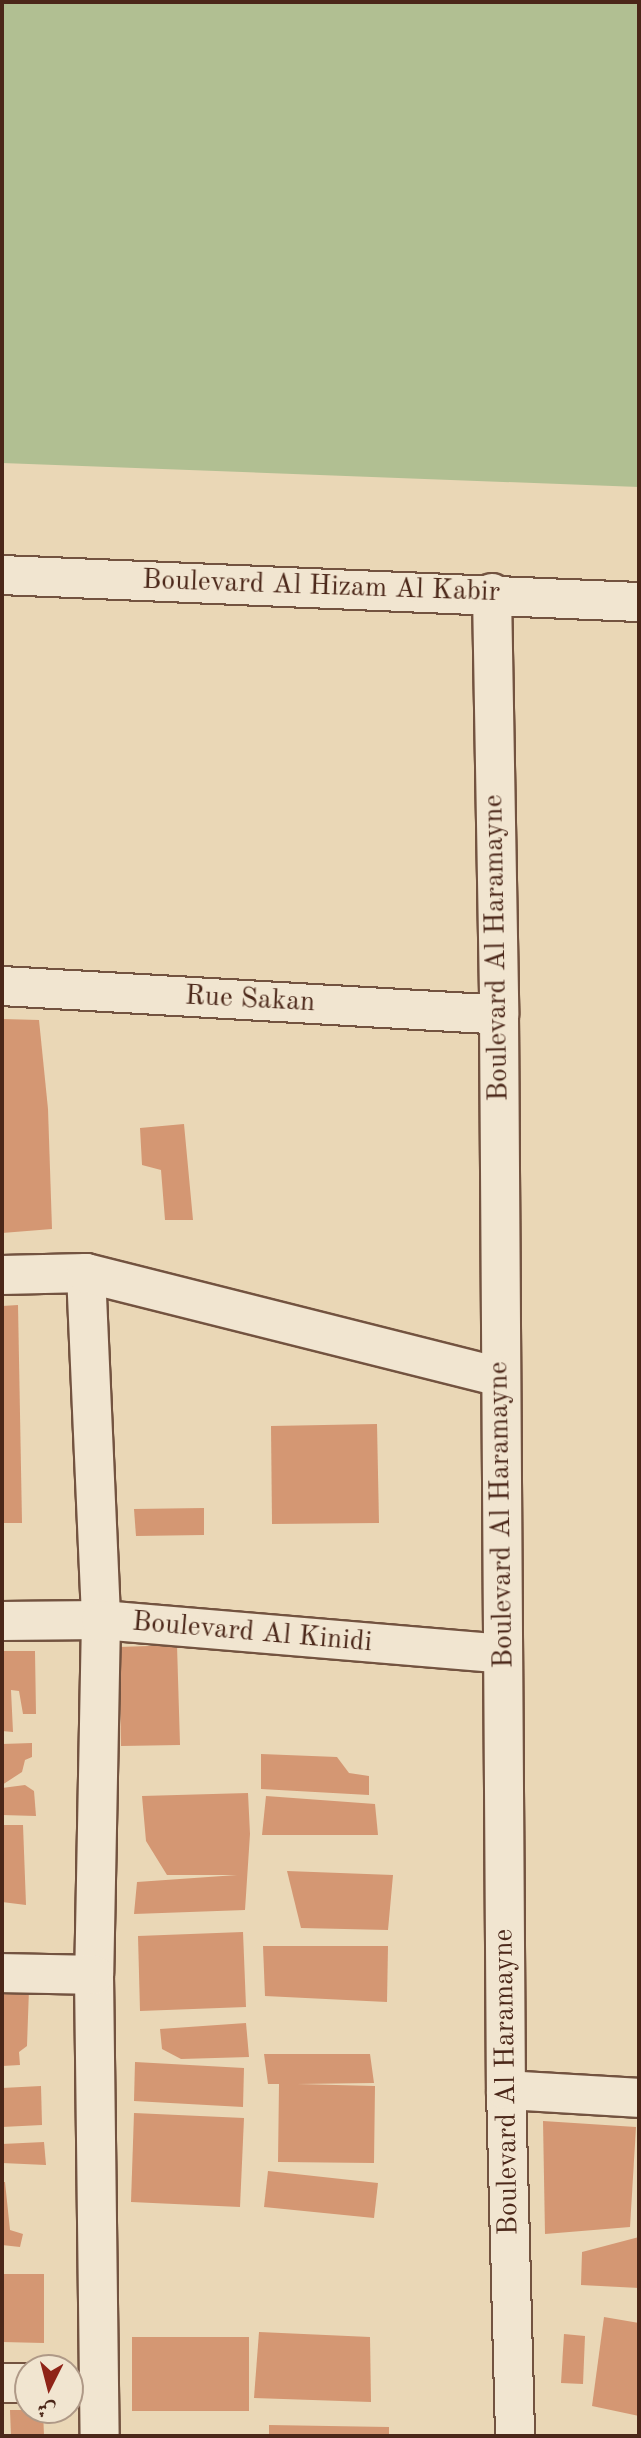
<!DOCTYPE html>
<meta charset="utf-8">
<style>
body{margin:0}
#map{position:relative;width:641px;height:2438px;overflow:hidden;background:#ead7b6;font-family:"Old Standard TT",Amiri,serif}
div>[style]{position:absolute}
.green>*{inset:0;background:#b1bf92}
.building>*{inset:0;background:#d49773}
.roads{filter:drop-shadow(2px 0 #735340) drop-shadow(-2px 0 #735340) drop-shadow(0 2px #735340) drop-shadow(0 -2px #735340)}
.street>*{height:38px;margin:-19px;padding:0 19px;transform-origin:19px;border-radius:19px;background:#f1e5d0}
.secondary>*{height:38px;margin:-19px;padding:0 19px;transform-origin:19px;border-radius:19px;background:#f1e5d0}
span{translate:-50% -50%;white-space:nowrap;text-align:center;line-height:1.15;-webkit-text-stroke:5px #f1e5d0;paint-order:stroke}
.street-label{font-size:28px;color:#4b2719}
.frame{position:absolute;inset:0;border:4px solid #4b2719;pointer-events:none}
.north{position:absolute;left:14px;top:2354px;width:70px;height:70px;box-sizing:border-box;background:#f1e5d0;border:2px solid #af9987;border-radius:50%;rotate:186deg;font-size:19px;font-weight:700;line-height:28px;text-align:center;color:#4b2719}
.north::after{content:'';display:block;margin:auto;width:24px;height:32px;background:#8f2418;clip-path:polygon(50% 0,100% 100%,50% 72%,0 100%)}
</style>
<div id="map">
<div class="green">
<i style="clip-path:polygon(2px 2px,639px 2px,639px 487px,2px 463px)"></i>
</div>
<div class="building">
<i style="clip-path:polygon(2px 1019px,39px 1020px,48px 1109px,52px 1229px,2px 1233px)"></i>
<i style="clip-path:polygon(184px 1124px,193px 1220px,165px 1220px,161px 1170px,142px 1165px,140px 1128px)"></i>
<i style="clip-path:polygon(18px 1305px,22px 1523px,2px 1523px,2px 1306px)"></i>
<i style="clip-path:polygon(377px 1424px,379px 1523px,272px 1524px,271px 1426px)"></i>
<i style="clip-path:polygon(204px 1508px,204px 1535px,136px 1536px,134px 1509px)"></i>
<i style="clip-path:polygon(177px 1645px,180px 1745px,121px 1746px,119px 1647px)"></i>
<i style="clip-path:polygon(2px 1651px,35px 1651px,36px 1714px,23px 1714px,19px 1691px,11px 1690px,13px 1732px,2px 1731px)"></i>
<i style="clip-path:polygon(32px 1743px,32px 1757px,25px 1760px,22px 1772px,2px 1785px,2px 1744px)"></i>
<i style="clip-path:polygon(261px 1754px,337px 1757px,349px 1773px,369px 1776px,369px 1795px,261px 1789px)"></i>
<i style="clip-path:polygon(25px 1785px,34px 1791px,36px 1816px,2px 1815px,2px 1788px)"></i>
<i style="clip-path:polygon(248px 1793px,250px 1834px,245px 1910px,134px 1914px,137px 1882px,237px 1875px,167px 1875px,146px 1841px,142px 1796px)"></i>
<i style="clip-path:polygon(266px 1796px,375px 1804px,378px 1835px,262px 1835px)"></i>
<i style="clip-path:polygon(2px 1825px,23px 1825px,26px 1905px,2px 1902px)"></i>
<i style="clip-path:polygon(287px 1871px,393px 1875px,388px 1930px,301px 1928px)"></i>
<i style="clip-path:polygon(243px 1932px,246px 2007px,140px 2011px,138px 1936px)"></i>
<i style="clip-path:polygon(263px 1946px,388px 1946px,387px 2002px,265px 1996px)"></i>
<i style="clip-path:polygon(29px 1989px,27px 2046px,19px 2052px,20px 2065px,2px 2066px,2px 1990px)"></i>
<i style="clip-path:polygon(246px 2023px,249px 2057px,181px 2059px,162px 2049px,160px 2029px)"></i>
<i style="clip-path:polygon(264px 2054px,370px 2054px,374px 2083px,297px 2084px,375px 2086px,374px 2163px,278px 2162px,279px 2084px,268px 2084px)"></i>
<i style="clip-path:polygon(135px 2062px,244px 2068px,243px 2107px,134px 2101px)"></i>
<i style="clip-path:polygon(41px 2086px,42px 2125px,2px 2127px,2px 2088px)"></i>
<i style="clip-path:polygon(134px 2113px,244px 2118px,240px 2207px,131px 2202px)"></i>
<i style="clip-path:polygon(543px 2121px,636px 2127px,630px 2227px,545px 2234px)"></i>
<i style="clip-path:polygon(44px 2142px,46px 2165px,2px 2163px,2px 2144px)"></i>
<i style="clip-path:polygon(268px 2171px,378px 2183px,374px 2218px,264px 2207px)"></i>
<i style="clip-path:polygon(2px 2182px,5px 2182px,10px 2230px,23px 2234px,20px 2247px,2px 2245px)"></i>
<i style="clip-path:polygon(639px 2237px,639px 2288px,581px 2285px,582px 2252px)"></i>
<i style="clip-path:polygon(2px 2274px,44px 2274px,44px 2343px,2px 2342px)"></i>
<i style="clip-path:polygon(604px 2317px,639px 2323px,639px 2416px,592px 2406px)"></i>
<i style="clip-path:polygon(259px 2332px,370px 2337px,371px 2402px,254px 2398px)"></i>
<i style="clip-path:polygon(564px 2334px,585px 2336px,583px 2384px,561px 2383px)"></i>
<i style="clip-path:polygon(132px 2337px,249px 2337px,249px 2411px,132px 2411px)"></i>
<i style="clip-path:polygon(10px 2410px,43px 2410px,44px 2436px,11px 2436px)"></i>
<i style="clip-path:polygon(269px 2425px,389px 2427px,389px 2436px,269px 2436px)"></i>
</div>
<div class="roads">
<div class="street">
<i style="left:492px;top:593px;width:422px;rotate:89deg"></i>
<i style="left:499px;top:1015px;width:1075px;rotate:89.63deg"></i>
<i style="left:506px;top:2090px;width:346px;rotate:88.5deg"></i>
<i style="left:2px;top:986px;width:498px;rotate:3.3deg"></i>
<i style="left:86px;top:1273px;width:347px;rotate:87.5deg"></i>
<i style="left:101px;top:1620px;width:355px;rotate:91.1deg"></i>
<i style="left:94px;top:1975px;width:461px;rotate:89.3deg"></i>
<i style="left:2px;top:1275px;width:84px;rotate:-1.4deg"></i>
<i style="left:86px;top:1273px;width:427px;rotate:14.1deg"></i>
<i style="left:2px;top:1621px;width:99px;rotate:-0.6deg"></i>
<i style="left:101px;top:1620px;width:403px;rotate:4.8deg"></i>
<i style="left:2px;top:1973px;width:92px;rotate:1.2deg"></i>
<i style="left:506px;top:2090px;width:133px;rotate:3.4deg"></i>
<i style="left:2px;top:2383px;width:26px"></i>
</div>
<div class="secondary">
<i style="left:2px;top:575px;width:638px;rotate:2.43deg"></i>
</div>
</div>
<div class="street-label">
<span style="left:321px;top:587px;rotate:2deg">Boulevard Al Hizam Al Kabir</span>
<span style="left:497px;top:948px;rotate:-91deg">Boulevard Al Haramayne</span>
<span style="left:250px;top:1000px;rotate:3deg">Rue Sakan</span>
<span style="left:502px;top:1515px;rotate:-91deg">Boulevard Al Haramayne</span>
<span style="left:252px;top:1633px;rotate:5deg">Boulevard Al Kinidi</span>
<span style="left:507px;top:2082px;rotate:-91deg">Boulevard Al Haramayne</span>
</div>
<div class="frame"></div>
<div class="north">ش</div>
</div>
